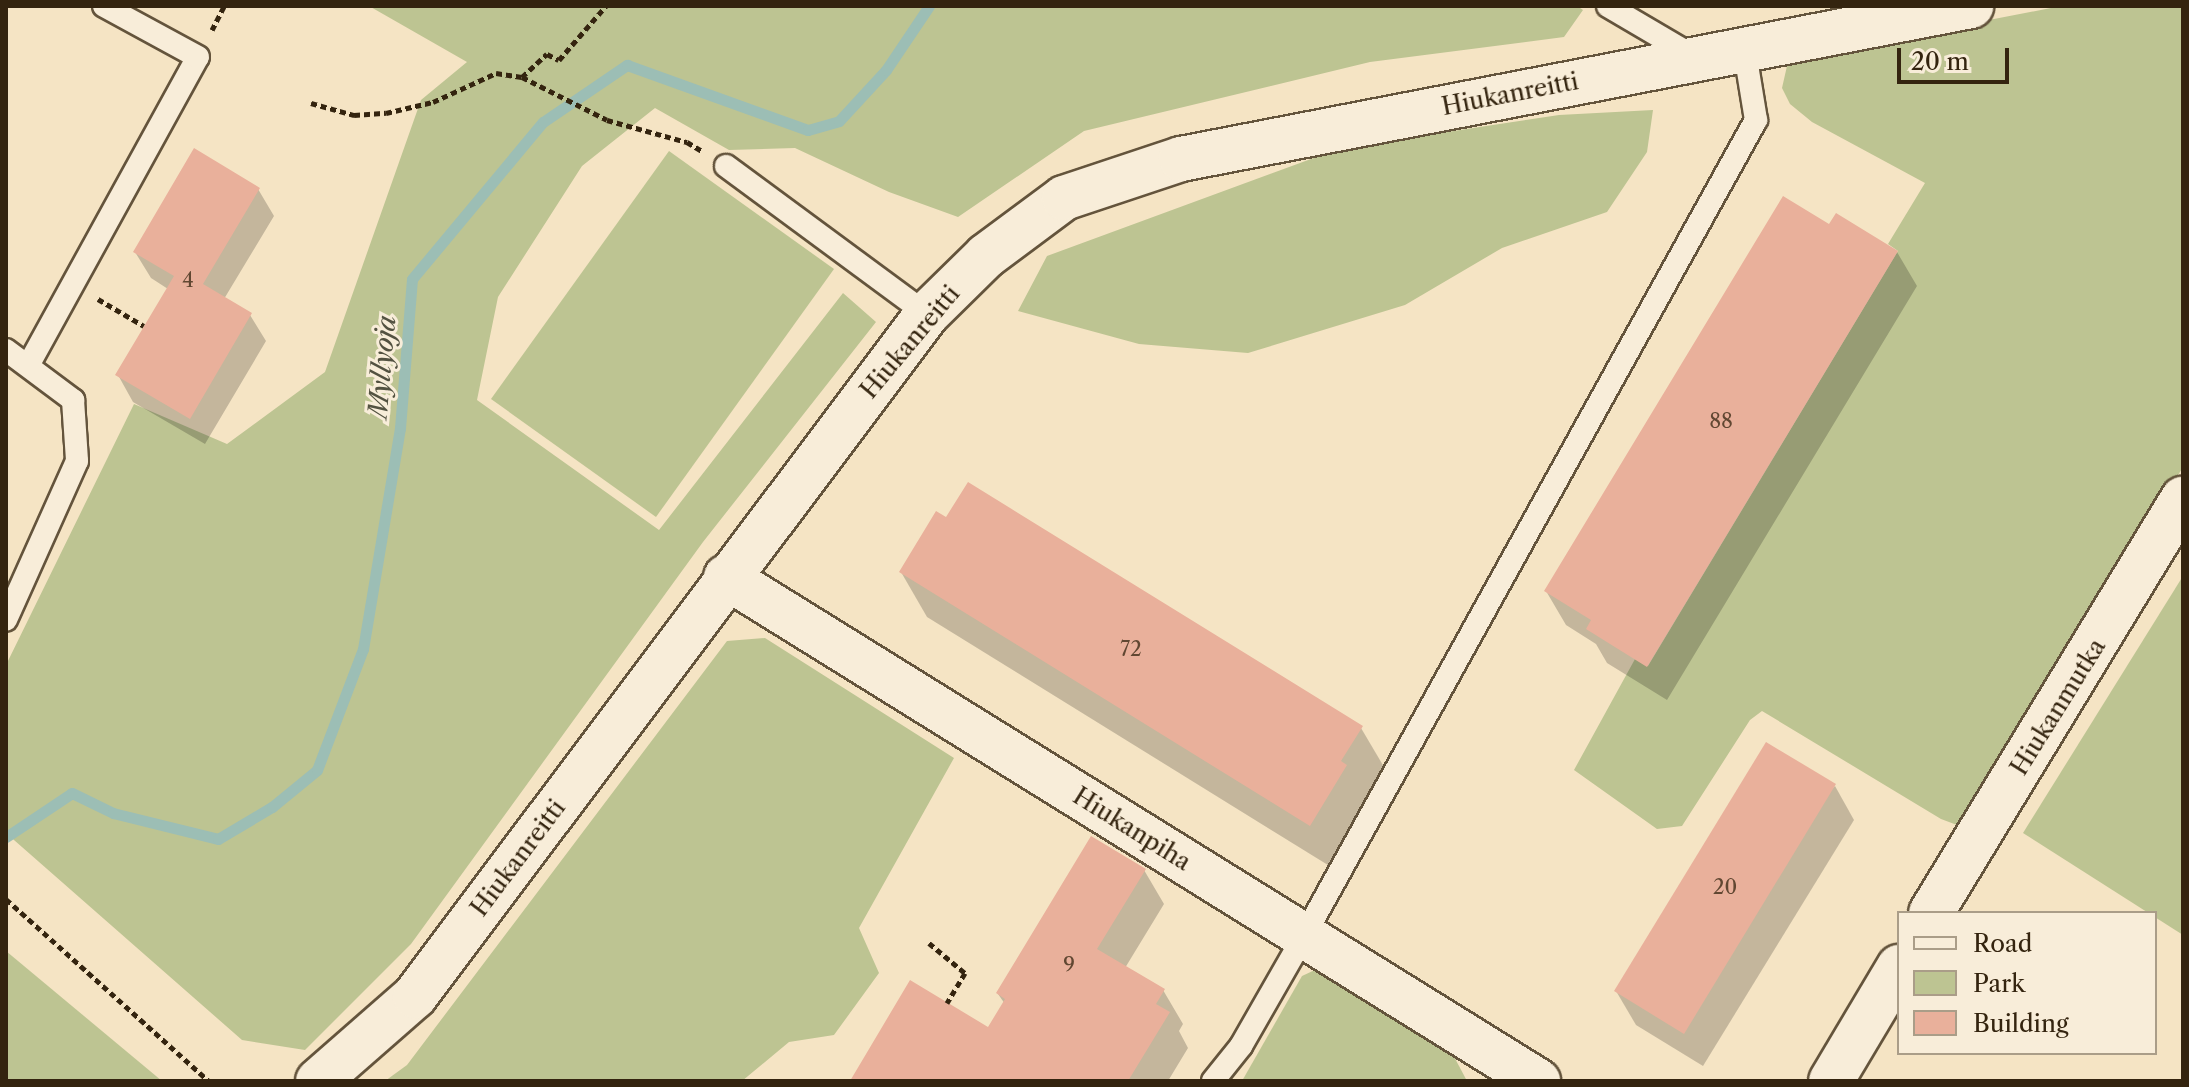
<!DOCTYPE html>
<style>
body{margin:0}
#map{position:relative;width:2189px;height:1087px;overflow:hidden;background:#f5e4c4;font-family:"Libre Caslon Text",serif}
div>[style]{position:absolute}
.green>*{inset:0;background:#bdc492}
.shadow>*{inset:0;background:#0003}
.stream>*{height:11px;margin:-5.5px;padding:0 5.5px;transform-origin:5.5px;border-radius:5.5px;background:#9cbeb5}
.building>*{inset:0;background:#e9b09b}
.path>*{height:5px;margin-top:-2.5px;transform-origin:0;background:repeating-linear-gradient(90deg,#34240f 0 6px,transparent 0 10px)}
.roads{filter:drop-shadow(2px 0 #64543c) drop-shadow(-2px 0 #64543c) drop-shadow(0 2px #64543c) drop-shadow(0 -2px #64543c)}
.lane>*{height:22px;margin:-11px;padding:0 11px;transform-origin:11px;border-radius:11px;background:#f8edd9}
.street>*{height:44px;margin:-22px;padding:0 22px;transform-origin:22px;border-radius:22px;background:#f8edd9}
span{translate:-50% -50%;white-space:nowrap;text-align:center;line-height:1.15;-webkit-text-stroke:6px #f8edd9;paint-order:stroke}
.number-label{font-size:20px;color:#614732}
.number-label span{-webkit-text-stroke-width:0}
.street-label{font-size:24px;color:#34240f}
.water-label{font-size:26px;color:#535241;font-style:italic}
.frame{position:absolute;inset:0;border:8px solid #34240f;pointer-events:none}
.legend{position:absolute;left:1897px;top:911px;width:260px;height:144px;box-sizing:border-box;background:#f8edd9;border:2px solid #aa9d88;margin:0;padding:10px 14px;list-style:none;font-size:24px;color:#34240f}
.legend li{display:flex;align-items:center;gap:16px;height:40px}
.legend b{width:40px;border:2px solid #aa9d88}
.scale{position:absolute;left:1897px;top:48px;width:112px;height:36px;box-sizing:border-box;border:4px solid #34240f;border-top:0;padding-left:10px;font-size:24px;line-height:28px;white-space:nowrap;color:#34240f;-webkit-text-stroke:6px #f8edd9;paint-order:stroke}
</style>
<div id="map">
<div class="green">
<i style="clip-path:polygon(369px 6px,1577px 6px,1583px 10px,1564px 37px,1370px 62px,1084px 131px,958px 217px,889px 192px,795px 148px,729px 150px,655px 108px,582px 166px,498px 297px,477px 400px,659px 530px,843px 293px,876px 322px,703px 542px,411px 944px,305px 1050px,242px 1040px,6px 833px,6px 665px,134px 404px,227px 444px,325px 372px,421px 100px,467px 62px)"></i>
<i style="clip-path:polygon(2061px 6px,2183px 6px,2183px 467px,1969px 817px,1957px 825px,1941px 819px,1762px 711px,1750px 720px,1682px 826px,1657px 829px,1574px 770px,1635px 659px,1648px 666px,1898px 251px,1888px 244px,1925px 183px,1812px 122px,1790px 104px,1782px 88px,1787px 66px,1829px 51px)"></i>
<i style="clip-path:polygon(1653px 110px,1647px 152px,1607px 212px,1502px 248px,1405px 305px,1248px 353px,1139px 344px,1018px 311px,1047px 256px,1341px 148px,1559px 115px)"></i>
<i style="clip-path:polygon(669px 151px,834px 269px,656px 517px,491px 399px)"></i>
<i style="clip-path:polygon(2183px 576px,2183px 935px,2023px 833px)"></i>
<i style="clip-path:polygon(765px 638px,954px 758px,859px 928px,879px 973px,834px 1035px,789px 1042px,742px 1081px,385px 1081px,407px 1065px,727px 641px)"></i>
<i style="clip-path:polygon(6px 951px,162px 1081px,6px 1081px)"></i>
<i style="clip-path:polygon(1317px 969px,1451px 1051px,1467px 1081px,1242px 1081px,1302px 976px)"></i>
</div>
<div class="shadow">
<i style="clip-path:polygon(258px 189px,274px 216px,224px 299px,250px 315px,266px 341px,205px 444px,133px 402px,118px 375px,168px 289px,151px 278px,135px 252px)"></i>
<i style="clip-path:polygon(1897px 252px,1917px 286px,1667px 700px,1607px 663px,1596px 644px,1566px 625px,1546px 591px)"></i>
<i style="clip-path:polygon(946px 520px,1361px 728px,1387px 772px,1336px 870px,927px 617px,901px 572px)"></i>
<i style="clip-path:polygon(1835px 786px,1854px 820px,1703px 1066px,1636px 1025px,1616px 991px)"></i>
<i style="clip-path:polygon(1144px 870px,1164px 904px,1125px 968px,1163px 990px,1183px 1024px,1179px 1031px,1188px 1048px,1168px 1081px,852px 1081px,989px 1030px,1005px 1004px,998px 994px)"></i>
</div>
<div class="stream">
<i style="left:6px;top:837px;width:79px;rotate:-33.7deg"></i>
<i style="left:72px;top:793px;width:46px;rotate:26deg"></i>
<i style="left:113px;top:813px;width:108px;rotate:13.9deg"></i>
<i style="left:218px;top:839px;width:63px;rotate:-30.7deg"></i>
<i style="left:272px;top:807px;width:58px;rotate:-39.4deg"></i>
<i style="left:317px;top:770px;width:129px;rotate:-69.2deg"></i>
<i style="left:363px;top:649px;width:224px;rotate:-80.5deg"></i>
<i style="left:400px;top:428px;width:149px;rotate:-85.4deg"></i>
<i style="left:412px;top:279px;width:204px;rotate:-50.2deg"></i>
<i style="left:543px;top:122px;width:102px;rotate:-34.2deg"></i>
<i style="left:627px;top:65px;width:192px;rotate:19.8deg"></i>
<i style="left:808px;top:130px;width:32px;rotate:-16deg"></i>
<i style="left:839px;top:121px;width:69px;rotate:-47.3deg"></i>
<i style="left:886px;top:70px;width:77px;rotate:-56.1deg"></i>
</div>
<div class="building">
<i style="clip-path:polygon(194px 148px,260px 188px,203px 284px,252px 313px,190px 419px,115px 375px,174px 276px,133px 252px)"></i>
<i style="clip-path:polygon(1783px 196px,1829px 224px,1836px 213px,1898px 251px,1647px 667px,1586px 629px,1591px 620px,1544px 591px)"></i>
<i style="clip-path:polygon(968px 482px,1363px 726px,1341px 761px,1347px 765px,1310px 826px,899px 572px,936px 511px,946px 517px)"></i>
<i style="clip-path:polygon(1766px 742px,1836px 784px,1684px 1034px,1614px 991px)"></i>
<i style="clip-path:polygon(1091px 836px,1146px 869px,1097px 949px,1165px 989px,1156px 1004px,1170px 1012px,1128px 1081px,850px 1081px,910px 980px,988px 1027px,1005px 999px,996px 993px)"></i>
</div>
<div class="path">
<i style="left:212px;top:30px;width:27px;rotate:-63deg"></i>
<i style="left:522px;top:77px;width:34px;rotate:-43deg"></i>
<i style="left:547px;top:54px;width:13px;rotate:27deg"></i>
<i style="left:559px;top:60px;width:72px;rotate:-49deg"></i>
<i style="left:311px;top:103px;width:45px;rotate:15.6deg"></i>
<i style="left:354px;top:115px;width:32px;rotate:-4deg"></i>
<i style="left:386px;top:113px;width:48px;rotate:-13.2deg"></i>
<i style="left:433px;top:102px;width:69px;rotate:-24.7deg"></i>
<i style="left:496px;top:73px;width:26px;rotate:9deg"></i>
<i style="left:522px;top:77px;width:95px;rotate:26.8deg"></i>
<i style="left:607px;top:120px;width:83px;rotate:15.4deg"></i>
<i style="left:687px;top:142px;width:17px;rotate:31deg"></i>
<i style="left:98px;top:299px;width:53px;rotate:30.4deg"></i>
<i style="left:6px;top:899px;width:273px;rotate:41.9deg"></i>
<i style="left:929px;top:943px;width:47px;rotate:39.8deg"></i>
<i style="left:965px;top:973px;width:35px;rotate:121deg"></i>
</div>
<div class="roads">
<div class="lane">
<i style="left:1608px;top:6px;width:99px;rotate:30.5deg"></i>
<i style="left:726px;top:166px;width:250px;rotate:36.4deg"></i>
<i style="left:6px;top:350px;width:84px;rotate:36.7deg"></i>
<i style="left:73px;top:400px;width:61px;rotate:86.2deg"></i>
<i style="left:77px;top:461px;width:174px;rotate:114.1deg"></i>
<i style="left:29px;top:364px;width:350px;rotate:-61.2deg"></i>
<i style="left:198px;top:57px;width:107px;rotate:-151.5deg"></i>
<i style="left:1213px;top:1081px;width:45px;rotate:-51.3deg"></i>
<i style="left:1241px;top:1046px;width:127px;rotate:-60.2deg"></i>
<i style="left:1304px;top:936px;width:933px;rotate:-61.02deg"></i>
<i style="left:1756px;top:120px;width:74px;rotate:-99.3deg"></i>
</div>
<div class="street">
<i style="left:726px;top:577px;width:956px;rotate:31.83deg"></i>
<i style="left:1931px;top:913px;width:485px;rotate:-58.7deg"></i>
<i style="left:318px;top:1081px;width:129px;rotate:-41.2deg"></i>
<i style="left:415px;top:996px;width:853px;rotate:-53.1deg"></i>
<i style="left:927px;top:314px;width:83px;rotate:-44.5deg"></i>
<i style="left:986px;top:256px;width:97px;rotate:-36.6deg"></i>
<i style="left:1064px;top:198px;width:123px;rotate:-18.4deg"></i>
<i style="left:1181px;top:159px;width:805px;rotate:-10.96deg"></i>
<i style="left:1831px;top:1081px;width:133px;rotate:-59.2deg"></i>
</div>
</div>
<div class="number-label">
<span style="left:188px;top:280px">4</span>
<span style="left:1721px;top:421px">88</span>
<span style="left:1131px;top:649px">72</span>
<span style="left:1725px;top:887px">20</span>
<span style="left:1069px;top:965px">9</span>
</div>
<div class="street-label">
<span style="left:1510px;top:94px;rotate:-11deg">Hiukanreitti</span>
<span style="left:910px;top:342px;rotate:-50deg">Hiukanreitti</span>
<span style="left:2058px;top:707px;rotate:-58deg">Hiukanmutka</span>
<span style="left:1132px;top:829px;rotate:32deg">Hiukanpiha</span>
<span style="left:518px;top:858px;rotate:-53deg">Hiukanreitti</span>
</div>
<div class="water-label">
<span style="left:383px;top:367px;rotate:-85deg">Myllyoja</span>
</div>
<div class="frame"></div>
<ul class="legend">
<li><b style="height:10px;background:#f8edd9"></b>Road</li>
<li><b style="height:22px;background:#bdc492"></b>Park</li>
<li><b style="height:22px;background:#e9b09b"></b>Building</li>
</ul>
<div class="scale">20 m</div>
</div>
